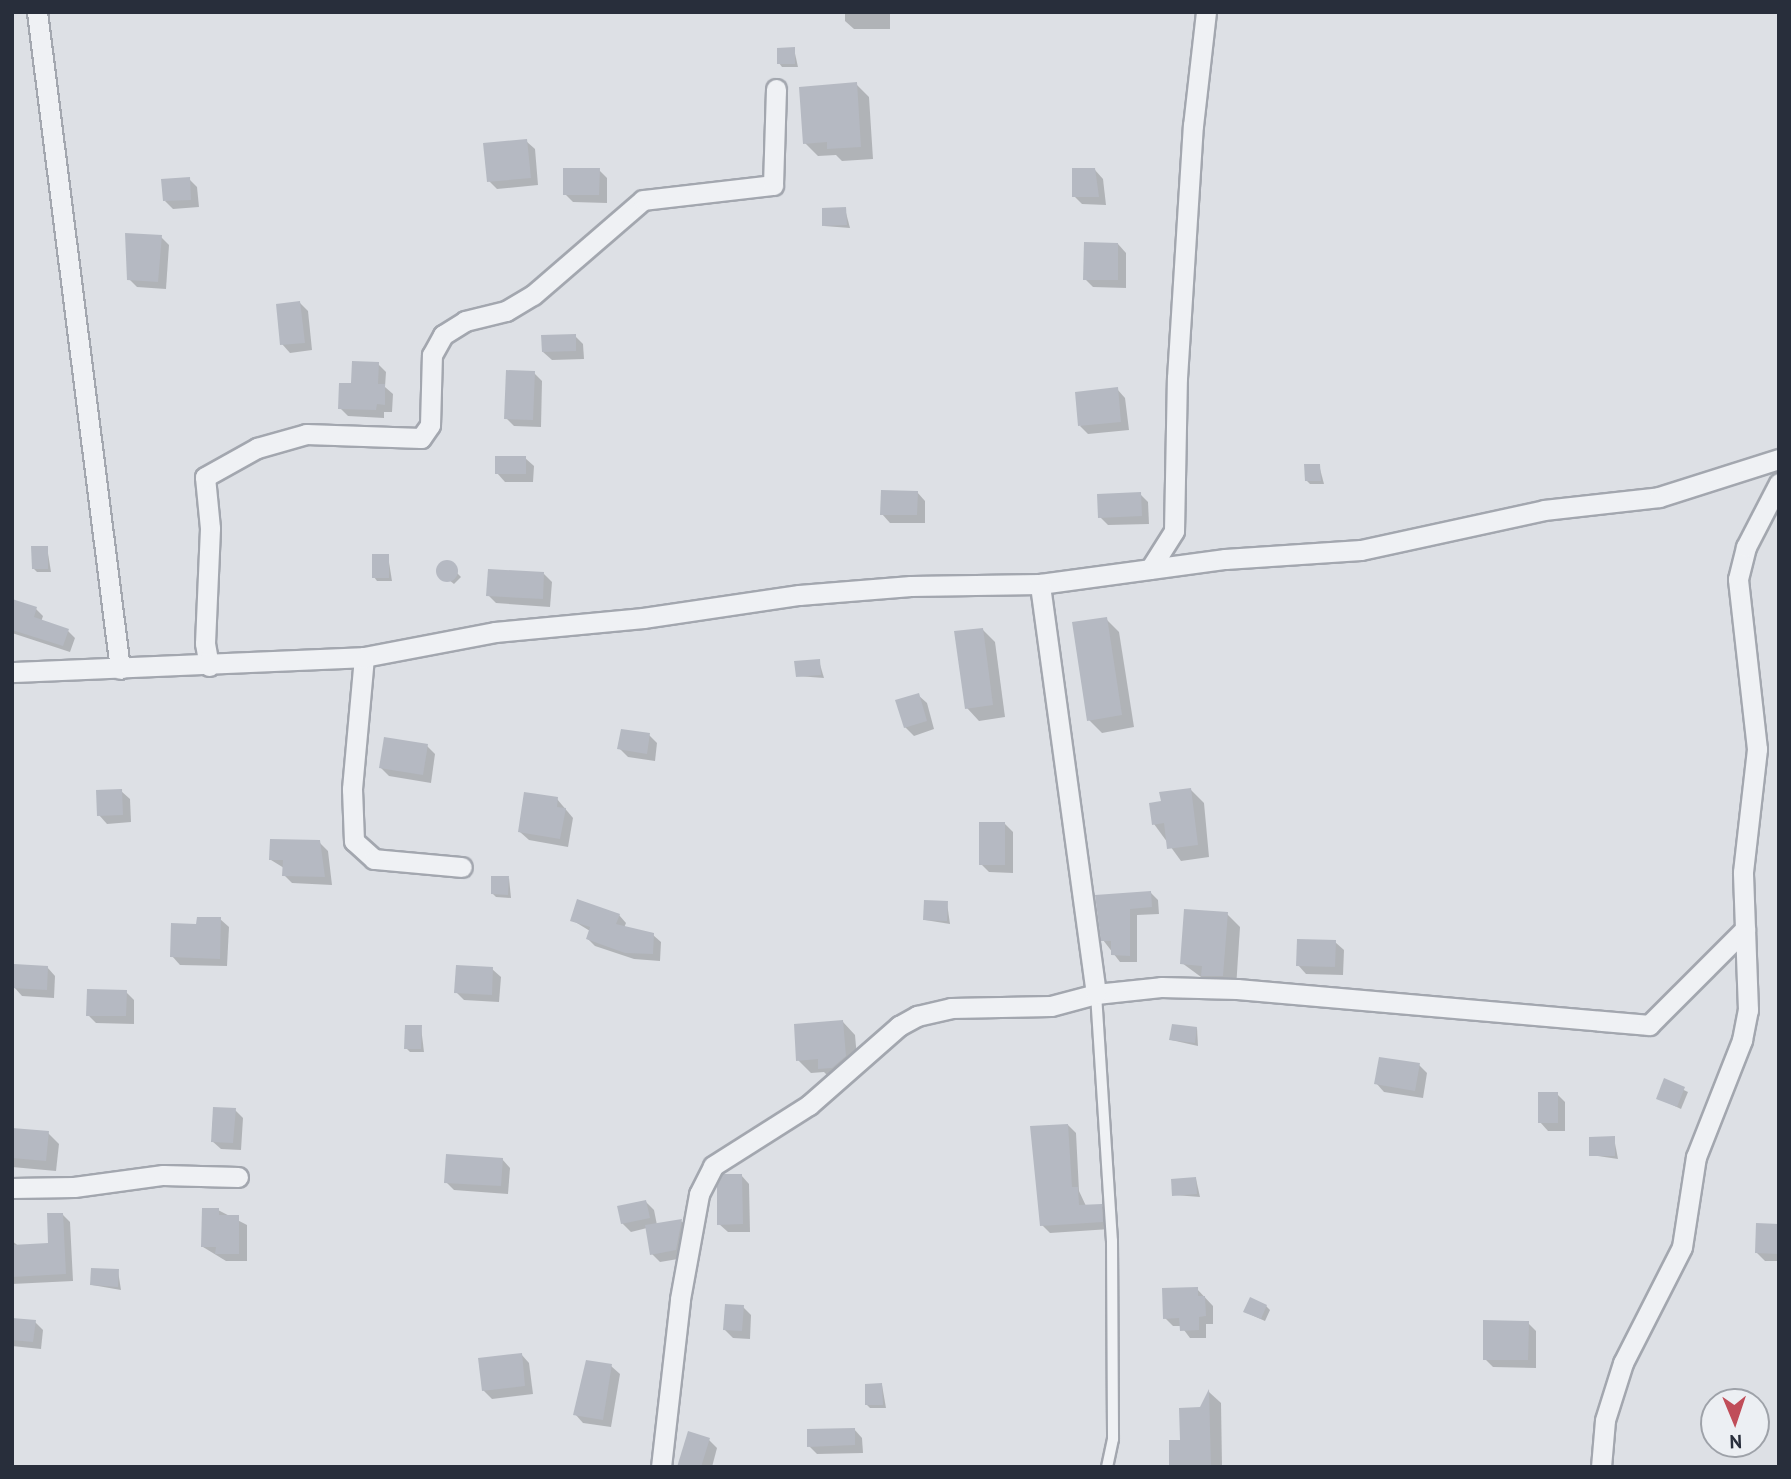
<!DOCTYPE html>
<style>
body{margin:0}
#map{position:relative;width:1791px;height:1479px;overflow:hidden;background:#dde0e5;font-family:"PT Sans",sans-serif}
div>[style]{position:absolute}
.shadow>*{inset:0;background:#0003}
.building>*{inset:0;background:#b5b9c2}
.round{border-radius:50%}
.roads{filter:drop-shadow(2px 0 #a3a7af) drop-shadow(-2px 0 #a3a7af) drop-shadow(0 2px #a3a7af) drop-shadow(0 -2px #a3a7af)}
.service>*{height:10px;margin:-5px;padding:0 5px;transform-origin:5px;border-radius:5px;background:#eff1f4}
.minor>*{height:19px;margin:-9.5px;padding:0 9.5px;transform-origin:9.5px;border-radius:9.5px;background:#eff1f4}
span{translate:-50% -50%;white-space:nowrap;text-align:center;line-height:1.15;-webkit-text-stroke:7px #eceff3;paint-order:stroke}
.frame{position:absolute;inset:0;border:14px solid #282e3b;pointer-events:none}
.north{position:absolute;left:1700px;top:1388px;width:70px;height:70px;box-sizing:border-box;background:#eceff3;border:2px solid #9ea2a9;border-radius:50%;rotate:178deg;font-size:19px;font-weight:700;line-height:28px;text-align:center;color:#282e3b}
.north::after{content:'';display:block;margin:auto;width:24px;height:32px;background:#c04d59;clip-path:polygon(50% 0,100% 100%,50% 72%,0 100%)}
</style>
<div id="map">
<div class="shadow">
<i style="clip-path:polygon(845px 12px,890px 12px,890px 29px,854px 29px,845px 21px)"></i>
<i style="clip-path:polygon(794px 49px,798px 67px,782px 67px,779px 63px)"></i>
<i style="clip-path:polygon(856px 84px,869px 97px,873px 159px,842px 161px,836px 155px,818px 156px,805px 143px)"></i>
<i style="clip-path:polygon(526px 141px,535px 149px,538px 185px,497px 189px,489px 181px)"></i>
<i style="clip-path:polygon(599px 170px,607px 178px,607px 203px,573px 202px,565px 194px)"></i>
<i style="clip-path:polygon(1095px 170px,1103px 179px,1106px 205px,1082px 204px,1074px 196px)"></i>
<i style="clip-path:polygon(189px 179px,197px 187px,199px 207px,173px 209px,165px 201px)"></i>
<i style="clip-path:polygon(845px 209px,850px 228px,824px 226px)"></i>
<i style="clip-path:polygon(161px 237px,169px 245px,166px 289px,137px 287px,129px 279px)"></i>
<i style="clip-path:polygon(1118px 244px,1126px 253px,1126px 288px,1093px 287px,1085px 279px)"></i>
<i style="clip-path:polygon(300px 303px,308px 311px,312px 350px,290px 353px,282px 344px)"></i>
<i style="clip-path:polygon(575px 336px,583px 344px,584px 359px,552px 360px,543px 352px)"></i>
<i style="clip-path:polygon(378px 364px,386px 372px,385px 387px,393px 394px,392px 412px,384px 412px,384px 418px,348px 416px,340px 408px,353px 385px)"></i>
<i style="clip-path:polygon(534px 373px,542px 381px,541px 427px,514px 426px,506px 418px)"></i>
<i style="clip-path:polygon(1117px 389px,1125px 398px,1129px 430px,1088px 434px,1080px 426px)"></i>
<i style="clip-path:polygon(525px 458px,534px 466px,533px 482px,505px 482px,497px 473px)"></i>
<i style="clip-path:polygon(1319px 465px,1324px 484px,1310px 484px,1306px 480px)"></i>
<i style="clip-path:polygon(917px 492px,925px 501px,925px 523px,890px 523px,882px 514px)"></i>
<i style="clip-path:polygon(1140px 494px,1148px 502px,1149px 524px,1108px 525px,1100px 517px)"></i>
<i style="clip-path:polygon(47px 547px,51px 572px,37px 572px,33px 568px)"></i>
<i style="clip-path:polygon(388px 556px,392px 581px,377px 581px,374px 577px)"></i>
<i style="clip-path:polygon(447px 563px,461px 577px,454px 584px,439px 572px)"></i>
<i style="clip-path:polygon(544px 574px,552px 582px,550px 607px,496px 603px,488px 595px)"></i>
<i style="clip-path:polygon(12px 601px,36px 609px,43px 616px,41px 622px,68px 631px,75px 638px,70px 652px,12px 633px)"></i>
<i style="clip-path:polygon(1106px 619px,1119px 632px,1134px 727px,1102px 733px,1089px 720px)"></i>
<i style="clip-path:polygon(982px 629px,995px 642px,1005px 717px,979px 721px,967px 708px)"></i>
<i style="clip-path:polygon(819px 661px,824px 678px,797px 676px)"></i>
<i style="clip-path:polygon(918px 695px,927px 703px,934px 729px,914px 736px,905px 727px)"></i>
<i style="clip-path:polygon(649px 735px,657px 743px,655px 761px,628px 757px,619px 748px)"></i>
<i style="clip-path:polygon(427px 746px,435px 754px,431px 783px,389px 776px,381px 768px)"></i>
<i style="clip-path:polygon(1191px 790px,1204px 803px,1209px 857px,1181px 861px,1154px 824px,1163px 803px)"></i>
<i style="clip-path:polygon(121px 791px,130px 799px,131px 822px,107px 824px,99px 815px)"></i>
<i style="clip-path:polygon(557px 799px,573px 818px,568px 847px,529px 840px,520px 832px)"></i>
<i style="clip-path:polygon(1005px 824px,1013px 832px,1013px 873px,989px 872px,981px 864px)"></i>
<i style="clip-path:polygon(319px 842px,328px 851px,332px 885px,292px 883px,284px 875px,284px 868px,271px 860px)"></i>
<i style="clip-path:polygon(509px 878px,511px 898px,496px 897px,492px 893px)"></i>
<i style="clip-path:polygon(1151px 893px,1158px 900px,1159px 914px,1137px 915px,1137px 962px,1120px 962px,1103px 940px,1097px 896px)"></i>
<i style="clip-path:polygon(947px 903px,950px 924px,925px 920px)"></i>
<i style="clip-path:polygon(1227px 914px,1240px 927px,1236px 988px,1216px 988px,1182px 963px)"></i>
<i style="clip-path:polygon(619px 915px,626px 923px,624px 928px,653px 935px,661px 942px,660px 961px,634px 959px,595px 946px,588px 939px,590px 931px,572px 920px)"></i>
<i style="clip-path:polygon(220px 919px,229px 927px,227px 966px,180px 965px,172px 956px,198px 926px)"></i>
<i style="clip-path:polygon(1335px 942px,1344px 950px,1343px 975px,1306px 974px,1298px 965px)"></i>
<i style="clip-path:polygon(47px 967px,55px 976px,54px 998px,22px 996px,14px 987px)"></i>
<i style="clip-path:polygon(492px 969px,501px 977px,499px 1002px,464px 1000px,456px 992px)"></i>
<i style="clip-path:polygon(126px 992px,134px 1000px,134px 1024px,96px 1023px,88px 1015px)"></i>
<i style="clip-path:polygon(843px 1022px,855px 1035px,858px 1069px,833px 1081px,824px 1072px,811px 1073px,798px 1060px)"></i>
<i style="clip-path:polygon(421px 1027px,424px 1052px,410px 1052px,406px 1048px)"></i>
<i style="clip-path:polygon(1197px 1028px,1198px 1046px,1171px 1040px)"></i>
<i style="clip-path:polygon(1419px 1065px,1427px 1073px,1423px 1098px,1384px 1092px,1376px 1083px)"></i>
<i style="clip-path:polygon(1665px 1081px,1688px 1092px,1681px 1109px,1658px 1098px)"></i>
<i style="clip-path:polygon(1557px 1094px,1565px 1102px,1565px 1131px,1548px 1131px,1540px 1122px)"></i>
<i style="clip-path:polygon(235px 1110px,243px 1118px,241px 1150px,221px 1149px,212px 1141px)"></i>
<i style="clip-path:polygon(1068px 1125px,1076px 1133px,1079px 1191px,1086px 1206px,1101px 1205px,1109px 1213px,1110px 1229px,1050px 1233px,1042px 1225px)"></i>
<i style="clip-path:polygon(12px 1130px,48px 1133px,59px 1144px,56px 1171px,12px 1167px)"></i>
<i style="clip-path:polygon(1614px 1138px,1618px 1159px,1591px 1155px)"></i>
<i style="clip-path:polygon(502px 1159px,510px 1168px,508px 1194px,454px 1190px,446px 1182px)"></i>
<i style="clip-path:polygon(741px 1175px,749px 1184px,750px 1232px,728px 1232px,719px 1224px)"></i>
<i style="clip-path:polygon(1196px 1179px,1200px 1197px,1174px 1195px)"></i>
<i style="clip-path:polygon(646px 1202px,654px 1210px,657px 1225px,681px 1221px,689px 1229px,684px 1258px,660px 1262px,652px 1254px,647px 1228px,631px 1232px,622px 1223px)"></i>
<i style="clip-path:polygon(218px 1210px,247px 1225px,247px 1261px,226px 1261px,203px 1247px)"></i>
<i style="clip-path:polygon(62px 1214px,70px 1222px,73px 1281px,12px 1284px,12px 1241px,20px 1247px,50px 1245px)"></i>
<i style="clip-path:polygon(1779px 1226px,1779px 1261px,1765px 1261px,1756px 1252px)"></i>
<i style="clip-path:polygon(118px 1271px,121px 1290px,92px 1285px)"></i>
<i style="clip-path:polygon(1197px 1289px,1213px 1306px,1213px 1324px,1206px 1324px,1206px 1338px,1190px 1338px,1181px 1326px,1173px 1326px,1165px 1318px)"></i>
<i style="clip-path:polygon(1266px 1306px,1270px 1310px,1265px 1321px,1245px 1312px)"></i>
<i style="clip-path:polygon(743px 1307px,751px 1315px,750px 1339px,733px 1338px,725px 1330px)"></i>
<i style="clip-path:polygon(12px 1319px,35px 1322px,43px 1330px,41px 1349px,12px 1346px)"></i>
<i style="clip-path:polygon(1528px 1323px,1536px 1331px,1536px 1368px,1493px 1367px,1485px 1359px)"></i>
<i style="clip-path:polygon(521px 1354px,529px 1363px,533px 1394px,492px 1399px,483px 1390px)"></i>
<i style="clip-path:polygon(611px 1366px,620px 1374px,611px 1427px,583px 1423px,575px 1414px)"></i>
<i style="clip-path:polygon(882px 1385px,886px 1408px,870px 1408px,867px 1405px)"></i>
<i style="clip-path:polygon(1209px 1392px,1221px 1403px,1222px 1467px,1171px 1467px)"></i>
<i style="clip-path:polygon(854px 1429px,862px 1438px,863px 1453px,817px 1454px,809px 1446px)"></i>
<i style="clip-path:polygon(709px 1440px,717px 1448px,712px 1467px,680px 1467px)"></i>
</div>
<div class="building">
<i style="clip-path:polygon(795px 47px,795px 64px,777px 64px,777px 48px)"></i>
<i style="clip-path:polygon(857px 82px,861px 147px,827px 149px,827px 142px,803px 144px,799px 87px)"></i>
<i style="clip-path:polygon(527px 139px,531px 178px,487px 182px,483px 143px)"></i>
<i style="clip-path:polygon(563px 168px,600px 168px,599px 195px,563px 195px)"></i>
<i style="clip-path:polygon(1072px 168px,1095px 168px,1099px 197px,1072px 197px)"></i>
<i style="clip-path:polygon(190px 177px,191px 200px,163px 201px,161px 179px)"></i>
<i style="clip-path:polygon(846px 207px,847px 225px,822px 226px,822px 208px)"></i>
<i style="clip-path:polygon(125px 233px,162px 235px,158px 282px,127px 280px)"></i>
<i style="clip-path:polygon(1084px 242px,1118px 243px,1118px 280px,1083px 280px)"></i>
<i style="clip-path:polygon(300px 301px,305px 343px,280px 345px,276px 304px)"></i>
<i style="clip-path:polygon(576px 334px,576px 351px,542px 352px,541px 335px)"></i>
<i style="clip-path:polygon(352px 361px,379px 362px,378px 384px,385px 384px,385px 405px,377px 404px,376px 410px,338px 409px,339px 383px,351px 383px)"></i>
<i style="clip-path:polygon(506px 370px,535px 371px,533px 420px,504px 419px)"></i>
<i style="clip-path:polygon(1118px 387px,1121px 422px,1078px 426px,1075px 392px)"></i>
<i style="clip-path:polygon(495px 456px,526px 456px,526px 474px,495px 474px)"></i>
<i style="clip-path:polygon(1304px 464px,1320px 464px,1321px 481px,1305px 481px)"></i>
<i style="clip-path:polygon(881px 490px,918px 491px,917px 515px,880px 515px)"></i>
<i style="clip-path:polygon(1141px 492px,1142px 516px,1098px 518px,1097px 494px)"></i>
<i style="clip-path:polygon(31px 546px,48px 546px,48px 569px,32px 569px)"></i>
<i style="clip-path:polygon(372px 554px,389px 554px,389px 578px,372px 578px)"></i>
<i class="round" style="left:436px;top:560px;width:22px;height:22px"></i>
<i style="clip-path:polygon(488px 569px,544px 572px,543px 599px,486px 596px)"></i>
<i style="clip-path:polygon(12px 599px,37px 607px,34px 617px,69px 629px,63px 646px,12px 630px)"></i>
<i style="clip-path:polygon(1107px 617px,1122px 715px,1087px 721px,1072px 622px)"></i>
<i style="clip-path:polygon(983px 628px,993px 705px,965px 709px,954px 631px)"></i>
<i style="clip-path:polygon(820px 659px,821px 675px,796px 677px,794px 661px)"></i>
<i style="clip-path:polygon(919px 693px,927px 721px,904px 728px,895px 700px)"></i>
<i style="clip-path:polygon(621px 729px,650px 733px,647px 754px,617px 749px)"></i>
<i style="clip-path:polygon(384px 737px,428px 744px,423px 775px,379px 768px)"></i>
<i style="clip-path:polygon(1191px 788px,1198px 845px,1167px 849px,1164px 823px,1152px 825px,1149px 803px,1161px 801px,1159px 792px)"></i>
<i style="clip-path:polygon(122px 789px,123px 815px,97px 816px,96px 790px)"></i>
<i style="clip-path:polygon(524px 792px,558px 797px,557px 807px,566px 808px,560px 839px,518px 832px)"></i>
<i style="clip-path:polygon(979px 822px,1005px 822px,1005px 865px,979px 865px)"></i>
<i style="clip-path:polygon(270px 839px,320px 840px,325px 877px,282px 876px,283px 860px,269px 860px)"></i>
<i style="clip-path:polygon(491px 876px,509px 876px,508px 895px,491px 894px)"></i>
<i style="clip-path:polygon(1151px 891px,1152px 907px,1130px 909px,1130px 956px,1111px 955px,1111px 941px,1101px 941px,1095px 895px)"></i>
<i style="clip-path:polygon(577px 899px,620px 914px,616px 924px,654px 933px,653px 954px,625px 953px,586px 939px,590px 927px,570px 921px)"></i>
<i style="clip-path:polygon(924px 900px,948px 901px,947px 921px,923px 920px)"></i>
<i style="clip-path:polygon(1184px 909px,1228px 912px,1223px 976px,1201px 976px,1202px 966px,1180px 964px)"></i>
<i style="clip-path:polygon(197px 917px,221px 917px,220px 959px,170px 957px,171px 923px,196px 924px)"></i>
<i style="clip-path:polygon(1297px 939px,1336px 940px,1335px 967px,1296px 966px)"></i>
<i style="clip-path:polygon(14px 964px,48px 966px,47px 990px,12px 988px)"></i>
<i style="clip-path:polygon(456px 965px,493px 967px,492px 995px,454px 993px)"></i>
<i style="clip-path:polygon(87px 989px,127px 990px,126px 1016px,86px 1016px)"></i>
<i style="clip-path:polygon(843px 1020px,846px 1056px,832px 1068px,818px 1069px,818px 1059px,796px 1061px,794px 1024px)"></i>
<i style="clip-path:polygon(1172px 1024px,1197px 1027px,1195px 1043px,1169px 1040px)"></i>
<i style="clip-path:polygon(405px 1025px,422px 1025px,421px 1049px,404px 1049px)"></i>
<i style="clip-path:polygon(1379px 1057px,1420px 1063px,1415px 1091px,1374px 1084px)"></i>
<i style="clip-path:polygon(1664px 1078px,1685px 1087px,1677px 1107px,1656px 1099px)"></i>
<i style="clip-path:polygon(1538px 1092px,1558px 1092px,1558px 1123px,1538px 1123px)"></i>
<i style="clip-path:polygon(213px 1107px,236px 1108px,233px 1143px,211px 1142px)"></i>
<i style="clip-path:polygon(1068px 1124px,1072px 1187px,1078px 1187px,1079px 1205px,1102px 1204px,1103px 1222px,1040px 1226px,1030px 1126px)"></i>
<i style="clip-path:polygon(12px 1128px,49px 1131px,46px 1161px,12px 1158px)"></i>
<i style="clip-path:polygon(1615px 1136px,1615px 1156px,1589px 1156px,1589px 1137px)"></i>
<i style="clip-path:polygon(446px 1154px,503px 1158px,501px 1186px,444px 1183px)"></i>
<i style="clip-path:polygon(723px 1174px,742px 1174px,743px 1224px,717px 1225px,717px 1186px)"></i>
<i style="clip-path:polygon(1196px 1177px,1197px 1194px,1172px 1196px,1171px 1179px)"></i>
<i style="clip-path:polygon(646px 1200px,650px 1218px,621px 1224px,617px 1206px)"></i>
<i style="clip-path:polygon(202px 1208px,219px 1208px,219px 1215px,239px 1215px,239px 1254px,215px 1254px,216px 1247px,201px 1247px)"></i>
<i style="clip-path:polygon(47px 1213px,63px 1213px,66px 1274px,12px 1277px,12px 1245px,48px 1243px)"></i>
<i style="clip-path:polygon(682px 1219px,676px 1250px,650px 1255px,645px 1225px)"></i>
<i style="clip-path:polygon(1756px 1223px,1779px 1224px,1779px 1254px,1755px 1253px)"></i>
<i style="clip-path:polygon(91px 1268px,119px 1269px,118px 1287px,90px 1285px)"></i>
<i style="clip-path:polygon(1198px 1287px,1198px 1296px,1205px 1296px,1206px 1316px,1199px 1317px,1199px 1330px,1180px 1331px,1179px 1318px,1163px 1319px,1162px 1288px)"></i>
<i style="clip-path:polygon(1250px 1297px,1267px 1305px,1261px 1319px,1243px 1312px)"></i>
<i style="clip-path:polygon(725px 1304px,744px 1305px,742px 1331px,723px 1330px)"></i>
<i style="clip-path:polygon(12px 1318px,36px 1320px,33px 1342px,12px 1340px)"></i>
<i style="clip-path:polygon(1483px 1320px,1529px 1321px,1528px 1360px,1483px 1360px)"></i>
<i style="clip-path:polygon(522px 1353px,525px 1386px,482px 1391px,478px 1358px)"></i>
<i style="clip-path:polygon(586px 1360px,612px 1364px,603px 1420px,573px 1415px)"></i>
<i style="clip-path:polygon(882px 1383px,883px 1405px,865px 1405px,865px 1384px)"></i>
<i style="clip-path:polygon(1209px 1389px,1211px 1467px,1169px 1467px,1169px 1440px,1180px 1440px,1179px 1408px,1200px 1407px)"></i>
<i style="clip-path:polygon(855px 1428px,855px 1445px,807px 1447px,807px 1429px)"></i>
<i style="clip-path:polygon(688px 1431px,710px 1438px,701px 1467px,677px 1467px)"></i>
</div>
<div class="roads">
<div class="service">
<i style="left:1096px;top:994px;width:248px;rotate:86.3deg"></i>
<i style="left:1112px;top:1241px;width:198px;rotate:89.7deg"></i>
<i style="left:1113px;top:1439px;width:29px;rotate:102deg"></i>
</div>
<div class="minor">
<i style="left:37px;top:12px;width:662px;rotate:82.8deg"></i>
<i style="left:1150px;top:569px;width:45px;rotate:-57.7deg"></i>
<i style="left:1174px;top:531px;width:153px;rotate:-88.9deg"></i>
<i style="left:1177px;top:378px;width:253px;rotate:-86.4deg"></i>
<i style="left:1193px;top:126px;width:115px;rotate:-83.5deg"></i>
<i style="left:364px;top:657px;width:133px;rotate:95.2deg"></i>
<i style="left:352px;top:789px;width:52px;rotate:87.8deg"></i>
<i style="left:354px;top:841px;width:27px;rotate:42deg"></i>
<i style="left:374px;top:859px;width:88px;rotate:5.2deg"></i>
<i style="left:209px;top:666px;width:23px;rotate:-100deg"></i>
<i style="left:205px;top:643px;width:115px;rotate:-87.5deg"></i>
<i style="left:210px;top:528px;width:51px;rotate:-95.6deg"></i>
<i style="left:205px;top:477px;width:60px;rotate:-29.1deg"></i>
<i style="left:257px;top:448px;width:51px;rotate:-15.9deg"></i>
<i style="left:306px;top:434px;width:115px;rotate:2deg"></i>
<i style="left:421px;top:438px;width:16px;rotate:-55deg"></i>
<i style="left:430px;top:425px;width:70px;rotate:-88.4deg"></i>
<i style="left:432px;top:355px;width:23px;rotate:-61deg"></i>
<i style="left:443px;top:335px;width:26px;rotate:-32deg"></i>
<i style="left:465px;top:321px;width:42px;rotate:-13.7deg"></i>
<i style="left:506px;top:311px;width:31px;rotate:-31deg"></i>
<i style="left:533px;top:295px;width:145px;rotate:-40.8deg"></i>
<i style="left:643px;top:200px;width:131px;rotate:-6.6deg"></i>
<i style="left:773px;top:185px;width:96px;rotate:-88.2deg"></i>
<i style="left:12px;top:672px;width:352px;rotate:-2.4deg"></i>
<i style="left:364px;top:657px;width:133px;rotate:-10.8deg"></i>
<i style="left:495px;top:632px;width:149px;rotate:-5.4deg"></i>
<i style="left:643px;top:618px;width:158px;rotate:-8.4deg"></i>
<i style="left:799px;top:595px;width:112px;rotate:-4.6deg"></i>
<i style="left:911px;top:586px;width:129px;rotate:-0.9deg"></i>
<i style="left:1040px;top:584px;width:187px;rotate:-7.7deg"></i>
<i style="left:1225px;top:559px;width:136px;rotate:-3.8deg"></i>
<i style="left:1361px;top:550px;width:187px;rotate:-12.3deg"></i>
<i style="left:1544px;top:510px;width:116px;rotate:-6.4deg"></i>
<i style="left:1659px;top:497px;width:126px;rotate:-17.6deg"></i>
<i style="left:1096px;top:994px;width:65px;rotate:-6.1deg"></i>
<i style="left:1161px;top:987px;width:76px;rotate:1.5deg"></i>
<i style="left:1237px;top:989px;width:414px;rotate:5deg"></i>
<i style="left:1649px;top:1025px;width:136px;rotate:-45deg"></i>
<i style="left:12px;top:1188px;width:62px;rotate:-0.9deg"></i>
<i style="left:74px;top:1187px;width:90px;rotate:-7.7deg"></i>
<i style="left:163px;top:1175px;width:75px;rotate:1.5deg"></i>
<i style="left:661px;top:1467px;width:169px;rotate:-83.5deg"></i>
<i style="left:680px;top:1299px;width:107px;rotate:-79.7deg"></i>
<i style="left:699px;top:1194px;width:31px;rotate:-63deg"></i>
<i style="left:713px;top:1166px;width:114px;rotate:-32.4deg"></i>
<i style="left:809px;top:1105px;width:120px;rotate:-41.3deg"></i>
<i style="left:899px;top:1026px;width:21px;rotate:-29deg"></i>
<i style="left:917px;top:1016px;width:35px;rotate:-13deg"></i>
<i style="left:951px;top:1008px;width:100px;rotate:-1.1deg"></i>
<i style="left:1051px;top:1006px;width:47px;rotate:-14.9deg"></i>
<i style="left:1096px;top:994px;width:414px;rotate:-97.8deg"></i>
<i style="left:1601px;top:1467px;width:47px;rotate:-85.1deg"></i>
<i style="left:1605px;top:1420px;width:60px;rotate:-72.5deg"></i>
<i style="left:1623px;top:1363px;width:130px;rotate:-63deg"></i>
<i style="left:1682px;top:1247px;width:91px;rotate:-81.2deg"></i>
<i style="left:1696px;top:1157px;width:126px;rotate:-68.5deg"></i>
<i style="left:1742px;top:1040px;width:31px;rotate:-79deg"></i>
<i style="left:1748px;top:1010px;width:138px;rotate:-92.1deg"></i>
<i style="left:1743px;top:872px;width:124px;rotate:-83.5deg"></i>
<i style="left:1757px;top:749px;width:171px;rotate:-96.4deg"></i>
<i style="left:1738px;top:579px;width:33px;rotate:-76deg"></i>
<i style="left:1746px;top:547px;width:72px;rotate:-62.7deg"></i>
</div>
</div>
<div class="frame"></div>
<div class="north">N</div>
</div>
